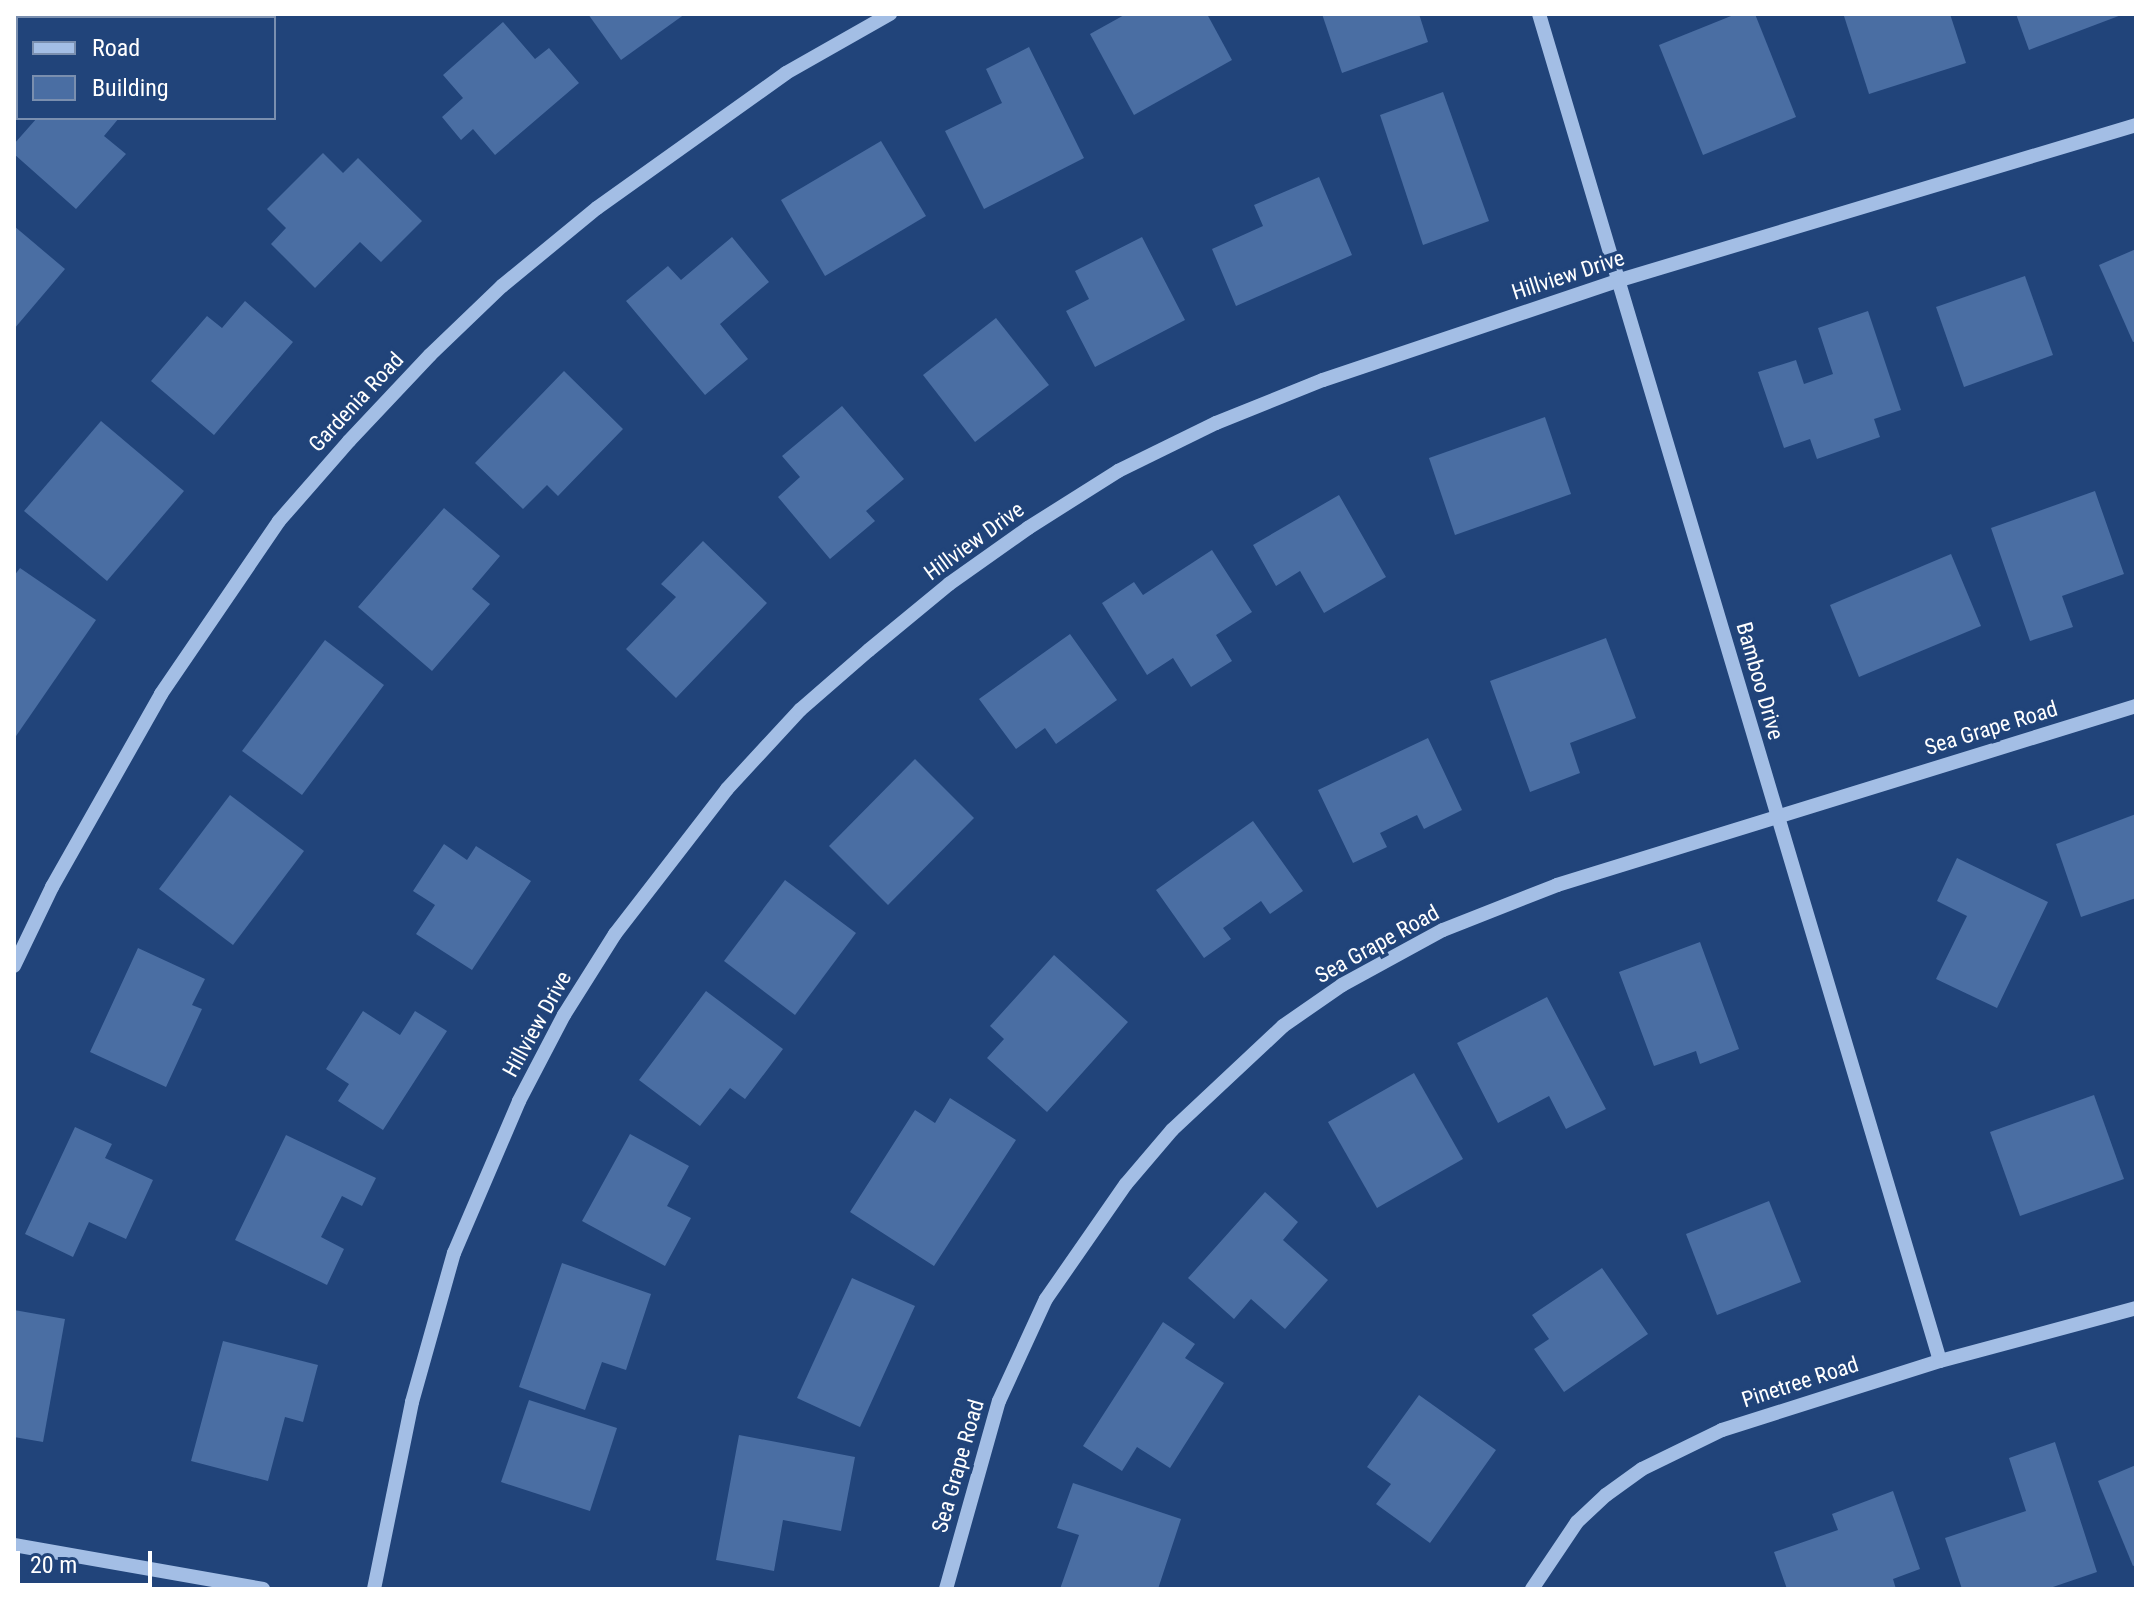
<!DOCTYPE html>
<style>
body{margin:0}
#map{position:relative;width:2150px;height:1603px;overflow:hidden;background:#21447a;font-family:"Roboto Condensed",sans-serif}
div>[style]{position:absolute}
.building>*{inset:0;background:#4a6ea3}
.minor>*{height:14px;margin:-7px;padding:0 7px;transform-origin:7px;border-radius:7px;background:#a3bee5}
span{translate:-50% -50%;white-space:nowrap;text-align:center;line-height:1.15;-webkit-text-stroke:7px #21447a;paint-order:stroke}
.street-label{font-size:22px;color:#fff}
.frame{position:absolute;inset:0;border:16px solid #fff;pointer-events:none}
.legend{position:absolute;left:16px;top:16px;width:260px;height:104px;box-sizing:border-box;background:#21447a;border:2px solid #7a8faf;margin:0;padding:10px 14px;list-style:none;font-size:24px;color:#fff}
.legend li{display:flex;align-items:center;gap:16px;height:40px}
.legend b{width:40px;border:2px solid #7a8faf}
.scale{position:absolute;left:16px;top:1551px;width:136px;height:36px;box-sizing:border-box;border:4px solid #fff;border-top:0;padding-left:10px;font-size:24px;line-height:28px;white-space:nowrap;color:#fff;-webkit-text-stroke:6px #21447a;paint-order:stroke}
</style>
<div id="map">
<div class="building">
<i style="clip-path:polygon(128px 14px,253px 14px,249px 18px,124px 18px)"></i>
<i style="clip-path:polygon(588px 14px,685px 14px,621px 60px)"></i>
<i style="clip-path:polygon(1126px 14px,1207px 14px,1232px 60px,1134px 115px,1090px 34px)"></i>
<i style="clip-path:polygon(1322px 14px,1419px 14px,1428px 42px,1342px 73px)"></i>
<i style="clip-path:polygon(1736px 14px,1755px 14px,1796px 117px,1703px 155px,1659px 45px)"></i>
<i style="clip-path:polygon(1850px 14px,1950px 14px,1966px 63px,1869px 94px,1844px 16px)"></i>
<i style="clip-path:polygon(2016px 14px,2124px 14px,2029px 50px)"></i>
<i style="clip-path:polygon(503px 22px,535px 59px,549px 48px,579px 83px,495px 155px,473px 129px,461px 140px,442px 117px,463px 98px,443px 75px)"></i>
<i style="clip-path:polygon(1029px 47px,1084px 158px,984px 209px,945px 131px,1002px 103px,986px 69px)"></i>
<i style="clip-path:polygon(1443px 92px,1489px 221px,1423px 245px,1380px 115px)"></i>
<i style="clip-path:polygon(37px 118px,119px 118px,104px 136px,126px 154px,76px 209px,14px 154px,14px 144px)"></i>
<i style="clip-path:polygon(881px 141px,926px 216px,825px 276px,781px 200px)"></i>
<i style="clip-path:polygon(323px 153px,343px 173px,358px 158px,422px 221px,381px 262px,360px 242px,315px 288px,271px 244px,286px 228px,267px 209px)"></i>
<i style="clip-path:polygon(1319px 177px,1352px 255px,1236px 306px,1212px 249px,1263px 226px,1254px 205px)"></i>
<i style="clip-path:polygon(14px 226px,65px 269px,14px 329px)"></i>
<i style="clip-path:polygon(732px 237px,769px 282px,720px 324px,748px 359px,705px 395px,626px 301px,668px 266px,681px 280px)"></i>
<i style="clip-path:polygon(1142px 237px,1185px 320px,1095px 367px,1066px 311px,1089px 299px,1075px 271px)"></i>
<i style="clip-path:polygon(2136px 249px,2136px 341px,2133px 342px,2099px 265px)"></i>
<i style="clip-path:polygon(2025px 276px,2053px 355px,1964px 387px,1936px 307px)"></i>
<i style="clip-path:polygon(245px 301px,293px 342px,214px 435px,151px 381px,207px 316px,222px 328px)"></i>
<i style="clip-path:polygon(1868px 311px,1901px 410px,1874px 419px,1880px 437px,1817px 459px,1810px 439px,1784px 448px,1758px 372px,1796px 360px,1804px 384px,1833px 374px,1818px 328px)"></i>
<i style="clip-path:polygon(996px 318px,1049px 385px,975px 442px,923px 375px)"></i>
<i style="clip-path:polygon(564px 371px,623px 429px,558px 496px,547px 485px,523px 509px,475px 463px)"></i>
<i style="clip-path:polygon(842px 406px,904px 479px,866px 511px,875px 521px,830px 559px,778px 497px,800px 477px,782px 456px)"></i>
<i style="clip-path:polygon(1545px 417px,1571px 494px,1455px 535px,1429px 458px)"></i>
<i style="clip-path:polygon(101px 421px,184px 491px,107px 581px,24px 511px)"></i>
<i style="clip-path:polygon(2095px 491px,2124px 574px,2062px 596px,2073px 627px,2030px 641px,1991px 528px)"></i>
<i style="clip-path:polygon(1339px 495px,1386px 577px,1324px 613px,1300px 571px,1276px 586px,1253px 545px)"></i>
<i style="clip-path:polygon(444px 508px,500px 556px,472px 589px,490px 604px,432px 671px,358px 607px)"></i>
<i style="clip-path:polygon(703px 541px,767px 603px,676px 698px,626px 649px,676px 597px,661px 584px)"></i>
<i style="clip-path:polygon(1212px 550px,1252px 612px,1216px 635px,1232px 661px,1191px 687px,1173px 658px,1147px 675px,1102px 603px,1134px 582px,1143px 595px)"></i>
<i style="clip-path:polygon(1951px 554px,1981px 626px,1859px 677px,1830px 605px)"></i>
<i style="clip-path:polygon(20px 568px,96px 620px,14px 739px,14px 576px)"></i>
<i style="clip-path:polygon(1070px 634px,1117px 700px,1056px 744px,1045px 728px,1016px 749px,979px 699px)"></i>
<i style="clip-path:polygon(1606px 638px,1636px 718px,1570px 743px,1580px 773px,1530px 792px,1490px 681px)"></i>
<i style="clip-path:polygon(325px 640px,384px 685px,302px 795px,242px 751px)"></i>
<i style="clip-path:polygon(1428px 738px,1462px 810px,1424px 829px,1417px 815px,1380px 833px,1387px 847px,1353px 863px,1318px 790px)"></i>
<i style="clip-path:polygon(915px 759px,974px 818px,888px 905px,829px 846px)"></i>
<i style="clip-path:polygon(230px 795px,304px 851px,233px 945px,159px 889px)"></i>
<i style="clip-path:polygon(2136px 814px,2136px 898px,2081px 917px,2056px 844px)"></i>
<i style="clip-path:polygon(1253px 821px,1303px 891px,1270px 914px,1261px 901px,1223px 928px,1231px 939px,1204px 958px,1156px 890px)"></i>
<i style="clip-path:polygon(444px 844px,467px 860px,476px 846px,531px 881px,472px 970px,416px 934px,435px 905px,413px 891px)"></i>
<i style="clip-path:polygon(1957px 858px,2048px 902px,1997px 1008px,1936px 979px,1967px 916px,1937px 901px)"></i>
<i style="clip-path:polygon(785px 880px,856px 933px,795px 1015px,724px 961px)"></i>
<i style="clip-path:polygon(1700px 942px,1739px 1049px,1700px 1064px,1696px 1051px,1654px 1066px,1619px 972px)"></i>
<i style="clip-path:polygon(138px 948px,205px 979px,192px 1005px,202px 1009px,166px 1087px,90px 1052px)"></i>
<i style="clip-path:polygon(1054px 955px,1128px 1022px,1047px 1112px,987px 1058px,1004px 1039px,990px 1026px)"></i>
<i style="clip-path:polygon(706px 991px,783px 1049px,745px 1099px,730px 1088px,700px 1126px,639px 1080px)"></i>
<i style="clip-path:polygon(1547px 997px,1606px 1109px,1566px 1129px,1549px 1096px,1498px 1123px,1457px 1043px)"></i>
<i style="clip-path:polygon(363px 1011px,400px 1035px,415px 1011px,447px 1031px,383px 1130px,338px 1101px,349px 1084px,326px 1069px)"></i>
<i style="clip-path:polygon(1414px 1073px,1463px 1159px,1377px 1208px,1328px 1122px)"></i>
<i style="clip-path:polygon(2094px 1095px,2124px 1179px,2020px 1216px,1990px 1132px)"></i>
<i style="clip-path:polygon(950px 1098px,1016px 1140px,934px 1266px,850px 1212px,915px 1110px,935px 1123px)"></i>
<i style="clip-path:polygon(75px 1127px,112px 1144px,105px 1158px,153px 1180px,126px 1239px,89px 1222px,73px 1257px,25px 1234px)"></i>
<i style="clip-path:polygon(630px 1134px,689px 1166px,667px 1206px,691px 1218px,665px 1266px,582px 1221px)"></i>
<i style="clip-path:polygon(286px 1135px,376px 1178px,362px 1206px,342px 1196px,321px 1237px,344px 1249px,327px 1285px,235px 1240px)"></i>
<i style="clip-path:polygon(1265px 1192px,1298px 1222px,1283px 1240px,1328px 1280px,1285px 1329px,1251px 1299px,1234px 1319px,1188px 1278px)"></i>
<i style="clip-path:polygon(1769px 1201px,1801px 1282px,1717px 1315px,1686px 1234px)"></i>
<i style="clip-path:polygon(562px 1263px,651px 1294px,626px 1370px,602px 1362px,585px 1410px,519px 1387px)"></i>
<i style="clip-path:polygon(1602px 1268px,1648px 1334px,1564px 1392px,1534px 1349px,1549px 1339px,1532px 1315px)"></i>
<i style="clip-path:polygon(852px 1278px,915px 1306px,860px 1427px,797px 1398px)"></i>
<i style="clip-path:polygon(14px 1310px,65px 1319px,43px 1442px,14px 1437px)"></i>
<i style="clip-path:polygon(1163px 1322px,1195px 1344px,1185px 1358px,1224px 1383px,1170px 1468px,1137px 1447px,1122px 1471px,1083px 1446px)"></i>
<i style="clip-path:polygon(223px 1341px,318px 1365px,303px 1422px,285px 1417px,268px 1481px,191px 1461px)"></i>
<i style="clip-path:polygon(1419px 1395px,1496px 1450px,1430px 1543px,1376px 1504px,1391px 1484px,1367px 1467px)"></i>
<i style="clip-path:polygon(529px 1400px,617px 1428px,590px 1511px,501px 1482px)"></i>
<i style="clip-path:polygon(739px 1435px,855px 1457px,841px 1531px,783px 1520px,774px 1571px,716px 1560px)"></i>
<i style="clip-path:polygon(2055px 1442px,2097px 1572px,2047px 1589px,1962px 1589px,1945px 1538px,2026px 1511px,2009px 1458px)"></i>
<i style="clip-path:polygon(2136px 1465px,2136px 1565px,2133px 1566px,2098px 1481px)"></i>
<i style="clip-path:polygon(1073px 1483px,1181px 1519px,1158px 1589px,1060px 1589px,1079px 1535px,1057px 1528px)"></i>
<i style="clip-path:polygon(1893px 1491px,1920px 1569px,1893px 1579px,1896px 1589px,1787px 1589px,1774px 1552px,1838px 1530px,1832px 1514px)"></i>
</div>
<div class="minor">
<i style="left:1539px;top:14px;width:1405px;rotate:73.42deg"></i>
<i style="left:14px;top:966px;width:88px;rotate:-64.3deg"></i>
<i style="left:52px;top:887px;width:222px;rotate:-60.5deg"></i>
<i style="left:161px;top:694px;width:209px;rotate:-55.7deg"></i>
<i style="left:279px;top:521px;width:106px;rotate:-48.8deg"></i>
<i style="left:349px;top:441px;width:118px;rotate:-46.7deg"></i>
<i style="left:430px;top:355px;width:100px;rotate:-43.8deg"></i>
<i style="left:502px;top:286px;width:123px;rotate:-39.4deg"></i>
<i style="left:597px;top:208px;width:232px;rotate:-35.5deg"></i>
<i style="left:786px;top:73px;width:120px;rotate:-29.6deg"></i>
<i style="left:14px;top:1545px;width:253px;rotate:10deg"></i>
<i style="left:374px;top:1589px;width:191px;rotate:-78.5deg"></i>
<i style="left:412px;top:1402px;width:155px;rotate:-74.3deg"></i>
<i style="left:454px;top:1253px;width:165px;rotate:-66.8deg"></i>
<i style="left:519px;top:1101px;width:97px;rotate:-62.4deg"></i>
<i style="left:564px;top:1015px;width:96px;rotate:-57.8deg"></i>
<i style="left:615px;top:934px;width:183px;rotate:-52.3deg"></i>
<i style="left:727px;top:789px;width:108px;rotate:-47.3deg"></i>
<i style="left:800px;top:710px;width:91px;rotate:-41deg"></i>
<i style="left:869px;top:650px;width:104px;rotate:-39.5deg"></i>
<i style="left:949px;top:584px;width:97px;rotate:-35.3deg"></i>
<i style="left:1028px;top:528px;width:107px;rotate:-32.3deg"></i>
<i style="left:1118px;top:471px;width:109px;rotate:-26.1deg"></i>
<i style="left:1216px;top:423px;width:115px;rotate:-21.9deg"></i>
<i style="left:1323px;top:380px;width:313px;rotate:-18.6deg"></i>
<i style="left:1620px;top:280px;width:539px;rotate:-16.72deg"></i>
<i style="left:946px;top:1589px;width:195px;rotate:-74.3deg"></i>
<i style="left:999px;top:1401px;width:112px;rotate:-65.3deg"></i>
<i style="left:1046px;top:1299px;width:140px;rotate:-55.2deg"></i>
<i style="left:1126px;top:1184px;width:71px;rotate:-49.6deg"></i>
<i style="left:1172px;top:1130px;width:152px;rotate:-43.1deg"></i>
<i style="left:1283px;top:1026px;width:72px;rotate:-34.8deg"></i>
<i style="left:1342px;top:985px;width:115px;rotate:-28.6deg"></i>
<i style="left:1443px;top:930px;width:123px;rotate:-21.5deg"></i>
<i style="left:1557px;top:885px;width:606px;rotate:-17.18deg"></i>
<i style="left:1532px;top:1589px;width:81px;rotate:-56.1deg"></i>
<i style="left:1577px;top:1522px;width:40px;rotate:-43deg"></i>
<i style="left:1606px;top:1495px;width:44px;rotate:-35.8deg"></i>
<i style="left:1642px;top:1469px;width:89px;rotate:-26deg"></i>
<i style="left:1722px;top:1430px;width:229px;rotate:-17.6deg"></i>
<i style="left:1940px;top:1361px;width:203px;rotate:-15.1deg"></i>
</div>
<div class="street-label">
<span style="left:1568px;top:275px;rotate:-18deg">Hillview Drive</span>
<span style="left:356px;top:402px;rotate:-47deg">Gardenia Road</span>
<span style="left:974px;top:541px;rotate:-36deg">Hillview Drive</span>
<span style="left:1760px;top:681px;rotate:74deg">Bamboo Drive</span>
<span style="left:1991px;top:728px;rotate:-17deg">Sea Grape Road</span>
<span style="left:1377px;top:944px;rotate:-29deg">Sea Grape Road</span>
<span style="left:537px;top:1024px;rotate:-61deg">Hillview Drive</span>
<span style="left:1800px;top:1382px;rotate:-18deg">Pinetree Road</span>
<span style="left:958px;top:1466px;rotate:-74deg">Sea Grape Road</span>
</div>
<div class="frame"></div>
<ul class="legend">
<li><b style="height:10px;background:#a3bee5"></b>Road</li>
<li><b style="height:22px;background:#4a6ea3"></b>Building</li>
</ul>
<div class="scale">20 m</div>
</div>
